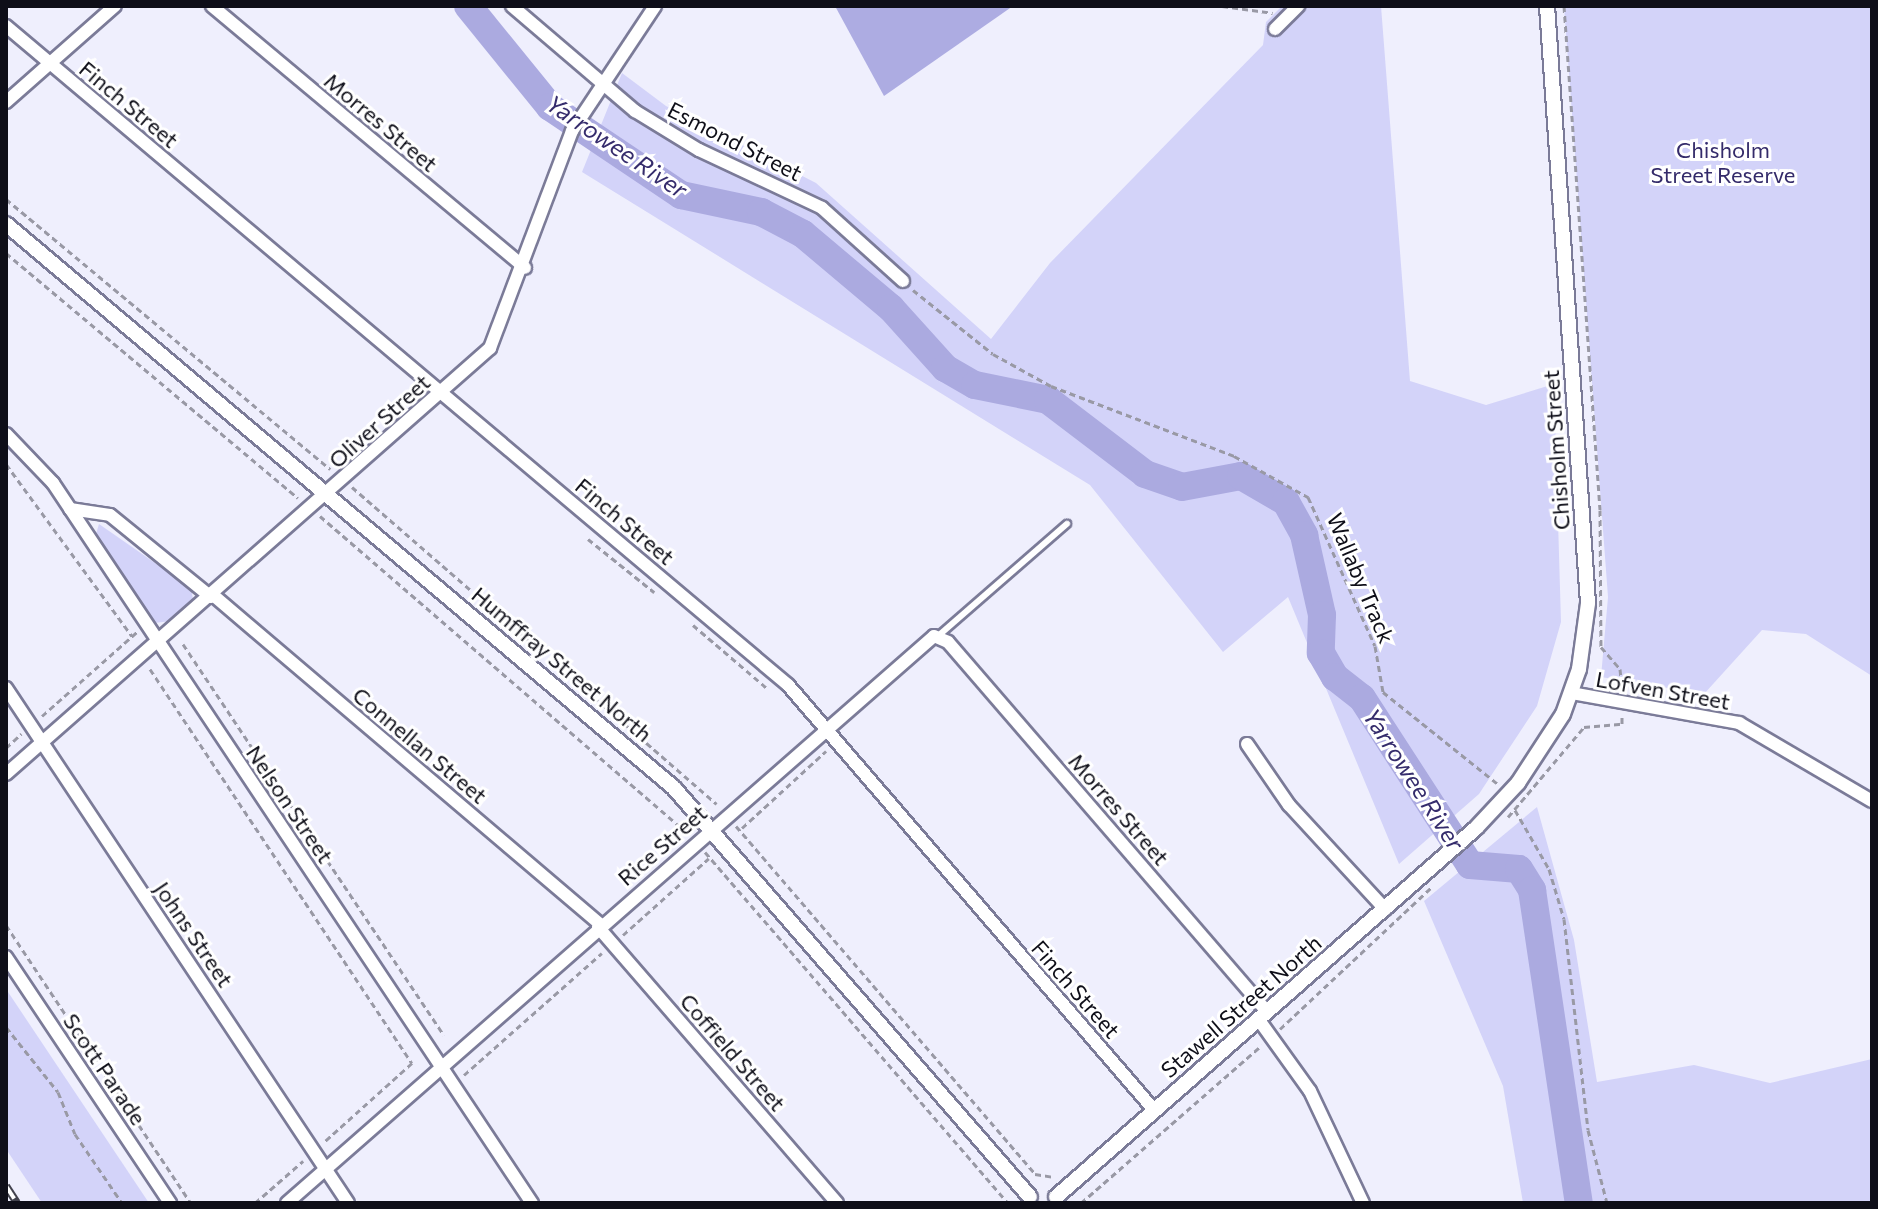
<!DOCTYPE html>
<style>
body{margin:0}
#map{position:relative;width:1878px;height:1209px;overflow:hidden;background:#efeffd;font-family:Commissioner,sans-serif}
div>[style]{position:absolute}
.green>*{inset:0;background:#d3d3f9}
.forest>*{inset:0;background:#adace2}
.river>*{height:28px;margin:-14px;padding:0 14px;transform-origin:14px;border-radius:14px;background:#abaae0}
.path>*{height:3px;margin-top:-1.5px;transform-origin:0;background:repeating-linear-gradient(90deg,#9999a5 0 6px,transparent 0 10px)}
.roads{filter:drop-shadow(2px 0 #7b7b98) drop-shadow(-2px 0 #7b7b98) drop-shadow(0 2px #7b7b98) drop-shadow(0 -2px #7b7b98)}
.service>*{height:6px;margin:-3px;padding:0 3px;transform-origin:3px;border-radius:3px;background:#fff}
.minor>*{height:12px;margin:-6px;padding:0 6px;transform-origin:6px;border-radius:6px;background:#fff}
.tertiary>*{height:14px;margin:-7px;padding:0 7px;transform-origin:7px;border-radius:7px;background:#fff}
.rail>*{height:8px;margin-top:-4px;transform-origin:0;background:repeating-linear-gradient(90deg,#fff 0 15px,#42424d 0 30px);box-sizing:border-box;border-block:2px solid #42424d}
span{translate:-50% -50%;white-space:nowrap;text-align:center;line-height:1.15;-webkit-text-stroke:6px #fff;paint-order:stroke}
.street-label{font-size:22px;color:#0e0e18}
.park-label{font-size:22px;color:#342b6a}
.water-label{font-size:24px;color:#352c6c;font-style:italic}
.frame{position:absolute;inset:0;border:8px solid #0e0e18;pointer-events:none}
</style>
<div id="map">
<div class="green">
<i style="clip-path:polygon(1282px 6px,1381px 6px,1410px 381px,1486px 405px,1554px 384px,1561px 622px,1537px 706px,1479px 794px,1399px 864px,1288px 597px,1223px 652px,1090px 485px,582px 172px,622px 73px,666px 106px,816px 183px,991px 339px,1050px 263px,1263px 45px,1266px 22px)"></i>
<i style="clip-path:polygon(1564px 6px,1872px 6px,1872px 676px,1806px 634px,1762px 630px,1704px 694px,1601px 677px,1608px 597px)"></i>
<i style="clip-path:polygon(99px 524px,191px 588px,193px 599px,171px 621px,154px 623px,147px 614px,96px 534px)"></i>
<i style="clip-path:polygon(1537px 807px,1574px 940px,1597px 1082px,1694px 1065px,1770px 1083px,1872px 1059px,1872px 1203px,1523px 1203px,1503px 1086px,1424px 901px)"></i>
<i style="clip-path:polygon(6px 989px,149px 1203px,42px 1203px,6px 1149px)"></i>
</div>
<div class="forest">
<i style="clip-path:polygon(835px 6px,1013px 6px,884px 96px)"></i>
</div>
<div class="river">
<i style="left:468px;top:6px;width:130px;rotate:50.9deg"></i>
<i style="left:550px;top:107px;width:158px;rotate:33.9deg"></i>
<i style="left:681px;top:195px;width:82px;rotate:12deg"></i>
<i style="left:761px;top:212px;width:47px;rotate:27.6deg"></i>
<i style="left:803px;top:234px;width:115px;rotate:40.1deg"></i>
<i style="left:891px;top:308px;width:81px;rotate:48deg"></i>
<i style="left:945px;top:368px;width:34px;rotate:30deg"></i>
<i style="left:975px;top:385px;width:75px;rotate:11.6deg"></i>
<i style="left:1048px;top:400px;width:122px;rotate:37.3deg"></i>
<i style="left:1145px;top:474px;width:39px;rotate:19deg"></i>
<i style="left:1182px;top:487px;width:60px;rotate:-10.6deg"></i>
<i style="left:1241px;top:476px;width:52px;rotate:30deg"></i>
<i style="left:1286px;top:502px;width:38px;rotate:61deg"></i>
<i style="left:1304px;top:535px;width:82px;rotate:77.3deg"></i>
<i style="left:1322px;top:615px;width:38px;rotate:92deg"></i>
<i style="left:1321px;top:653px;width:28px;rotate:60deg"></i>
<i style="left:1335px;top:677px;width:34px;rotate:38deg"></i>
<i style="left:1362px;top:698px;width:199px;rotate:57.1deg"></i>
<i style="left:1470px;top:865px;width:49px;rotate:4.7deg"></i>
<i style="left:1519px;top:869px;width:25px;rotate:58deg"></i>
<i style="left:1532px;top:890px;width:317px;rotate:81.5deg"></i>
</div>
<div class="path">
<i style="left:1222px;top:6px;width:51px;rotate:7.8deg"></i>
<i style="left:1564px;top:6px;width:505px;rotate:85.91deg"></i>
<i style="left:1600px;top:510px;width:137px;rotate:89.6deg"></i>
<i style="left:1601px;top:647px;width:29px;rotate:49deg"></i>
<i style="left:1620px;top:669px;width:20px;rotate:84deg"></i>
<i style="left:6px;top:199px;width:422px;rotate:39.8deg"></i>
<i style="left:6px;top:253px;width:381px;rotate:40deg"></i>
<i style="left:913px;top:290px;width:102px;rotate:38.7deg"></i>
<i style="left:993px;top:354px;width:66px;rotate:28.9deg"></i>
<i style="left:1051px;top:386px;width:196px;rotate:20.9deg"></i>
<i style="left:1234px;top:456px;width:85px;rotate:29deg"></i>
<i style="left:1308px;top:497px;width:163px;rotate:65.8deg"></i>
<i style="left:1375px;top:646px;width:47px;rotate:80.1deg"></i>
<i style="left:1383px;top:692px;width:147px;rotate:38.7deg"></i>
<i style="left:6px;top:464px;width:213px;rotate:53.8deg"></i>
<i style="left:352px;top:487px;width:483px;rotate:41deg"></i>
<i style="left:320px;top:516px;width:487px;rotate:40.8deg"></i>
<i style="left:588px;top:539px;width:85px;rotate:38.8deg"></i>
<i style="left:693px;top:625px;width:99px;rotate:40.5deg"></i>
<i style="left:183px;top:644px;width:470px;rotate:56.3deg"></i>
<i style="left:150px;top:669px;width:473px;rotate:56.4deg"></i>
<i style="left:412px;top:1063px;width:118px;rotate:138.1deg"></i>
<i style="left:42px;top:716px;width:128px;rotate:-41.5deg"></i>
<i style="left:6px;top:748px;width:21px;rotate:-43deg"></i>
<i style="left:1515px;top:810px;width:68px;rotate:60deg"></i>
<i style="left:1549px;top:869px;width:52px;rotate:73.3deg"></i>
<i style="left:1564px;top:919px;width:212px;rotate:83.5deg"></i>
<i style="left:1588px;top:1130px;width:75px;rotate:75.4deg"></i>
<i style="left:1508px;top:817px;width:118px;rotate:-49.8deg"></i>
<i style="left:1584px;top:727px;width:38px;rotate:-5deg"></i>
<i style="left:1622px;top:724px;width:7px;rotate:-90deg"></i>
<i style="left:736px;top:826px;width:459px;rotate:49.3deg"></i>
<i style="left:1035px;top:1174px;width:20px;rotate:9deg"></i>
<i style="left:742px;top:828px;width:114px;rotate:-42.5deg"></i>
<i style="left:705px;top:852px;width:464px;rotate:49.2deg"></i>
<i style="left:6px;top:925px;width:334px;rotate:56.4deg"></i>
<i style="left:623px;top:935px;width:115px;rotate:-41.8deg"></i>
<i style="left:6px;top:1027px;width:83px;rotate:51.3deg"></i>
<i style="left:58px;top:1092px;width:45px;rotate:68deg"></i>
<i style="left:75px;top:1134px;width:83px;rotate:55.7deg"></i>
<i style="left:1280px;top:1029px;width:208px;rotate:-43.1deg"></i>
<i style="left:464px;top:1075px;width:184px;rotate:-41.5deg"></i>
<i style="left:255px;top:1203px;width:64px;rotate:-41.2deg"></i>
<i style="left:1081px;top:1203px;width:240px;rotate:-41.1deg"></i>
</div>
<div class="roads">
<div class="service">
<i style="left:938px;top:636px;width:171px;rotate:-41deg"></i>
</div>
<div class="minor">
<i style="left:212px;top:6px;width:408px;rotate:39.9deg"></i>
<i style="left:512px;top:6px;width:162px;rotate:40.5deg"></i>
<i style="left:635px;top:111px;width:75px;rotate:31.4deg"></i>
<i style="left:699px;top:150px;width:136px;rotate:25.2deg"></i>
<i style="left:822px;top:208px;width:109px;rotate:42deg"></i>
<i style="left:6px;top:26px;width:1023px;rotate:40.12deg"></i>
<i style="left:788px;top:685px;width:562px;rotate:49.26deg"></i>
<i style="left:1275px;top:29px;width:33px;rotate:-45deg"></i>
<i style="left:6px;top:102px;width:145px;rotate:-41.4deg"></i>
<i style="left:6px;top:434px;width:68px;rotate:46.2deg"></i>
<i style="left:53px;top:483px;width:865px;rotate:56.37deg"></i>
<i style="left:70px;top:509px;width:40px;rotate:8.5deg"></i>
<i style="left:110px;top:515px;width:130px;rotate:39.1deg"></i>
<i style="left:213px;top:595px;width:509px;rotate:40.38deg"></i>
<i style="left:6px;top:688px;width:618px;rotate:56.41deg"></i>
<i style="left:1571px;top:693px;width:171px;rotate:10.1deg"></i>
<i style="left:1739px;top:723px;width:154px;rotate:30.4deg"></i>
<i style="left:1247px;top:744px;width:74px;rotate:55.5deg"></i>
<i style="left:1289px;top:805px;width:142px;rotate:47.3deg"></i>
<i style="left:6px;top:774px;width:645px;rotate:-41.35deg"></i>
<i style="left:490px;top:348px;width:232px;rotate:-69.3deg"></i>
<i style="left:572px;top:131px;width:150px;rotate:-56.4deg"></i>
<i style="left:598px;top:927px;width:365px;rotate:49.1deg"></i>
<i style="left:6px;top:957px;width:296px;rotate:56.3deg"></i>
<i style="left:1259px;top:1020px;width:87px;rotate:54.3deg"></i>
<i style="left:1310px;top:1091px;width:124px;rotate:64.7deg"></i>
<i style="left:287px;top:1203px;width:860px;rotate:-41.23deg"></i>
<i style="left:934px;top:636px;width:15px;rotate:23deg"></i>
<i style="left:948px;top:642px;width:489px;rotate:49.2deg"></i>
</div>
<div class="tertiary">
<i style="left:6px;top:224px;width:874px;rotate:40.17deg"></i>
<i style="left:674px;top:788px;width:542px;rotate:48.96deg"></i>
<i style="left:1056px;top:1197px;width:559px;rotate:-41.3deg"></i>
<i style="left:1476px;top:828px;width:62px;rotate:-47deg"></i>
<i style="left:1518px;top:783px;width:82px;rotate:-56.9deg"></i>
<i style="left:1563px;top:714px;width:48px;rotate:-70.4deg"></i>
<i style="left:1579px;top:669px;width:67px;rotate:-82.2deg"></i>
<i style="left:1588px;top:603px;width:598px;rotate:-93.93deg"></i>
</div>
</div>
<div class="rail">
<i style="left:6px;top:1186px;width:20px;rotate:57deg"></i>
</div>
<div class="street-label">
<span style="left:129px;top:104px;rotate:40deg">Finch Street</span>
<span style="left:381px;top:122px;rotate:40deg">Morres Street</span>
<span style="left:735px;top:141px;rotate:27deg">Esmond Street</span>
<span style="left:379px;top:421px;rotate:-42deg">Oliver Street</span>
<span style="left:1556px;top:450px;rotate:-94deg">Chisholm Street</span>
<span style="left:625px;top:521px;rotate:40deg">Finch Street</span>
<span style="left:1361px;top:578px;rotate:67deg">Wallaby Track</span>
<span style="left:562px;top:664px;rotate:40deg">Humffray Street North</span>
<span style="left:1663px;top:690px;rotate:10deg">Lofven Street</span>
<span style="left:420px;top:745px;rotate:40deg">Connellan Street</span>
<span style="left:290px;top:804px;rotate:56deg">Nelson Street</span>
<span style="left:1119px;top:809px;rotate:49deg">Morres Street</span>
<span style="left:662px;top:845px;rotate:-41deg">Rice Street</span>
<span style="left:194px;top:934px;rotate:56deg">Johns Street</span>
<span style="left:1076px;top:989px;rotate:49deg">Finch Street</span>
<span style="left:1241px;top:1006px;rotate:-41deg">Stawell Street North</span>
<span style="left:733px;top:1052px;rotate:49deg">Coffield Street</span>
<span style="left:105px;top:1069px;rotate:56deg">Scott Parade</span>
</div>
<div class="park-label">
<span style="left:1723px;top:162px">Chisholm<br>Street Reserve</span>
</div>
<div class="water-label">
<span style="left:617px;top:146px;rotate:34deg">Yarrowee River</span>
<span style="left:1414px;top:779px;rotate:57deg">Yarrowee River</span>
</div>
<div class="frame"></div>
</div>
